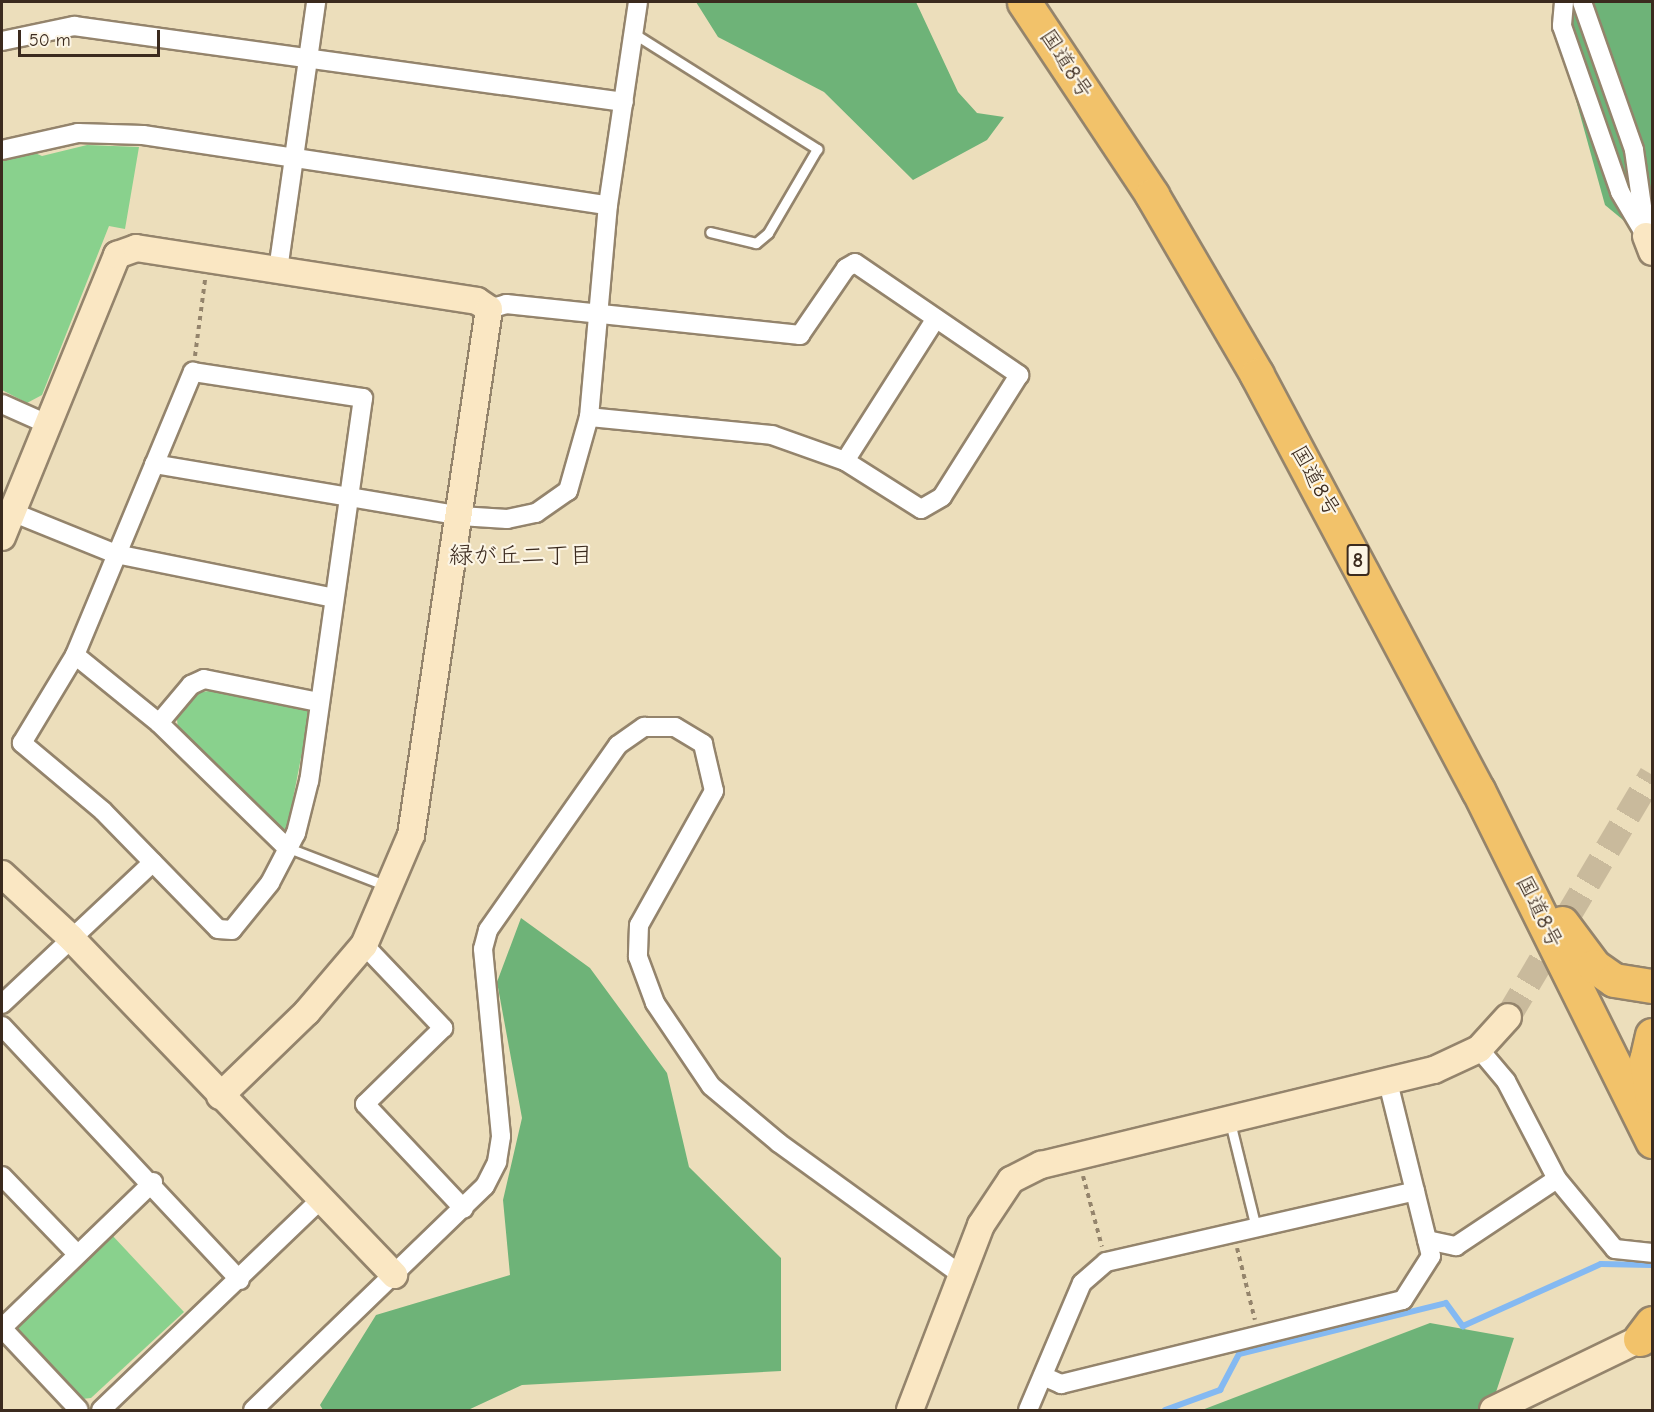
<!DOCTYPE html>
<meta charset="utf-8">
<style>
body{margin:0}
#map{position:relative;width:1654px;height:1412px;overflow:hidden;background:#ecdebb;font-family:"Comic Neue","Klee One",sans-serif}
div>[style]{position:absolute}
.green>*{inset:0;background:#89d18d}
.forest>*{inset:0;background:#6eb378}
.stream>*{height:6px;margin:-3px;padding:0 3px;transform-origin:3px;border-radius:3px;background:#84b9f2}
.secondary-tunnel>*{height:26px;margin-top:-13px;transform-origin:0;background:repeating-linear-gradient(90deg,#c9ba9c 0 26px,transparent 0 39px)}
.path>*{height:4px;margin-top:-2px;transform-origin:0;background:repeating-linear-gradient(90deg,#94846c 0 4.5px,transparent 0 9px)}
.roads{filter:drop-shadow(2px 0 #94846c) drop-shadow(-2px 0 #94846c) drop-shadow(0 2px #94846c) drop-shadow(0 -2px #94846c)}
.lane>*{height:9px;margin:-4.5px;padding:0 4.5px;transform-origin:4.5px;border-radius:4.5px;background:#fff}
.street>*{height:18px;margin:-9px;padding:0 9px;transform-origin:9px;border-radius:9px;background:#fff}
.secondary>*{height:26px;margin:-13px;padding:0 13px;transform-origin:13px;border-radius:13px;background:#fae7c3}
.highway>*{height:33px;margin:-16.5px;padding:0 16.5px;transform-origin:16.5px;border-radius:16.5px;background:#f2c26a}
span{translate:-50% -50%;white-space:nowrap;text-align:center;line-height:1.15;-webkit-text-stroke:4.5px #fcf5e5;paint-order:stroke}
.shield-label span{padding:2px 4px;background:#fcf5e5;border:2px solid;border-radius:4px;-webkit-text-stroke-width:0}
.shield-label{font-size:21px;color:#3b2a1e;font-weight:700}
.street-label{font-size:22px;color:#3b2a1e}
.neighbourhood-label{font-size:24px;color:#3b2a1e}
.frame{position:absolute;inset:0;border:3px solid #3b2a1e;pointer-events:none}
.scale{position:absolute;left:18px;top:30px;width:142px;height:27px;box-sizing:border-box;border:3px solid #3b2a1e;border-top:0;padding-left:8px;font-size:18px;line-height:21px;white-space:nowrap;color:#3b2a1e;-webkit-text-stroke:4px #fcf5e5;paint-order:stroke}
</style>
<div id="map">
<div class="green">
<i style="clip-path:polygon(87px 145px,139px 147px,125px 229px,109px 226px,42px 395px,27px 403px,2px 390px,2px 159px,28px 150px,42px 156px)"></i>
<i style="clip-path:polygon(209px 691px,303px 704px,310px 711px,287px 830px,277px 832px,178px 730px,177px 719px,194px 693px)"></i>
<i style="clip-path:polygon(111px 1234px,184px 1312px,91px 1398px,82px 1399px,17px 1331px,18px 1321px)"></i>
</div>
<div class="forest">
<i style="clip-path:polygon(696px 2px,916px 2px,958px 92px,977px 113px,1004px 117px,987px 140px,913px 180px,824px 92px,718px 37px)"></i>
<i style="clip-path:polygon(1555px 2px,1652px 2px,1652px 244px,1605px 205px,1553px 17px)"></i>
<i style="clip-path:polygon(521px 918px,590px 968px,667px 1073px,689px 1167px,781px 1258px,781px 1371px,522px 1385px,468px 1410px,323px 1410px,320px 1405px,376px 1315px,510px 1275px,503px 1200px,522px 1118px,497px 982px)"></i>
<i style="clip-path:polygon(1430px 1323px,1514px 1338px,1490px 1410px,1202px 1410px)"></i>
</div>
<div class="stream">
<i style="left:1165px;top:1410px;width:59px;rotate:-20deg"></i>
<i style="left:1220px;top:1390px;width:41px;rotate:-62.2deg"></i>
<i style="left:1239px;top:1354px;width:213px;rotate:-13.8deg"></i>
<i style="left:1446px;top:1303px;width:29px;rotate:54deg"></i>
<i style="left:1463px;top:1326px;width:151px;rotate:-24.2deg"></i>
<i style="left:1601px;top:1264px;width:51px;rotate:1.1deg"></i>
</div>
<div class="secondary-tunnel">
<i style="left:1508px;top:1017px;width:282px;rotate:-59.3deg"></i>
</div>
<div class="path">
<i style="left:195px;top:356px;width:77px;rotate:-82.5deg"></i>
<i style="left:1083px;top:1176px;width:73px;rotate:75deg"></i>
<i style="left:1237px;top:1248px;width:74px;rotate:76deg"></i>
</div>
<div class="roads">
<div class="lane">
<i style="left:633px;top:33px;width:218px;rotate:32.2deg"></i>
<i style="left:817px;top:149px;width:97px;rotate:120.3deg"></i>
<i style="left:768px;top:233px;width:16px;rotate:140deg"></i>
<i style="left:756px;top:243px;width:47px;rotate:-166.6deg"></i>
<i style="left:286px;top:847px;width:108px;rotate:21.1deg"></i>
<i style="left:1230px;top:1122px;width:109px;rotate:76.2deg"></i>
</div>
<div class="street">
<i style="left:1564px;top:2px;width:24px;rotate:95deg"></i>
<i style="left:1562px;top:26px;width:176px;rotate:70.7deg"></i>
<i style="left:1620px;top:192px;width:51px;rotate:59.4deg"></i>
<i style="left:1582px;top:2px;width:157px;rotate:70.6deg"></i>
<i style="left:1634px;top:150px;width:78px;rotate:81.9deg"></i>
<i style="left:2px;top:41px;width:74px;rotate:-11.8deg"></i>
<i style="left:74px;top:26px;width:555px;rotate:7.87deg"></i>
<i style="left:2px;top:150px;width:78px;rotate:-12.6deg"></i>
<i style="left:78px;top:133px;width:65px;rotate:1.8deg"></i>
<i style="left:143px;top:135px;width:470px;rotate:8.6deg"></i>
<i style="left:278px;top:270px;width:271px;rotate:-81.9deg"></i>
<i style="left:489px;top:309px;width:18px;rotate:-16deg"></i>
<i style="left:506px;top:304px;width:296px;rotate:6deg"></i>
<i style="left:800px;top:335px;width:81px;rotate:-55.5deg"></i>
<i style="left:846px;top:268px;width:10px;rotate:-29deg"></i>
<i style="left:855px;top:263px;width:199px;rotate:34.3deg"></i>
<i style="left:1019px;top:375px;width:144px;rotate:122.3deg"></i>
<i style="left:942px;top:497px;width:24px;rotate:150deg"></i>
<i style="left:921px;top:509px;width:90px;rotate:-147.7deg"></i>
<i style="left:845px;top:461px;width:77px;rotate:-160.4deg"></i>
<i style="left:772px;top:435px;width:184px;rotate:-174.4deg"></i>
<i style="left:193px;top:372px;width:172px;rotate:8.7deg"></i>
<i style="left:363px;top:398px;width:387px;rotate:98deg"></i>
<i style="left:309px;top:781px;width:54px;rotate:104deg"></i>
<i style="left:296px;top:833px;width:56px;rotate:117.5deg"></i>
<i style="left:270px;top:883px;width:60px;rotate:129deg"></i>
<i style="left:232px;top:930px;width:14px;rotate:-176deg"></i>
<i style="left:218px;top:929px;width:165px;rotate:-134.3deg"></i>
<i style="left:103px;top:811px;width:106px;rotate:-140deg"></i>
<i style="left:22px;top:743px;width:103px;rotate:-58.9deg"></i>
<i style="left:75px;top:655px;width:307px;rotate:-67.4deg"></i>
<i style="left:2px;top:404px;width:49px;rotate:24deg"></i>
<i style="left:845px;top:461px;width:169px;rotate:-57.5deg"></i>
<i style="left:154px;top:464px;width:310px;rotate:9.6deg"></i>
<i style="left:460px;top:516px;width:47px;rotate:3.7deg"></i>
<i style="left:507px;top:519px;width:30px;rotate:-12deg"></i>
<i style="left:536px;top:513px;width:39px;rotate:-35deg"></i>
<i style="left:568px;top:491px;width:77px;rotate:-74.2deg"></i>
<i style="left:589px;top:417px;width:213px;rotate:-84.9deg"></i>
<i style="left:608px;top:205px;width:205px;rotate:-81.6deg"></i>
<i style="left:12px;top:512px;width:112px;rotate:22deg"></i>
<i style="left:116px;top:554px;width:222px;rotate:11.4deg"></i>
<i style="left:75px;top:655px;width:108px;rotate:39deg"></i>
<i style="left:159px;top:723px;width:177px;rotate:44.3deg"></i>
<i style="left:159px;top:723px;width:50px;rotate:-49.9deg"></i>
<i style="left:191px;top:685px;width:14px;rotate:-25deg"></i>
<i style="left:204px;top:679px;width:116px;rotate:11.4deg"></i>
<i style="left:364px;top:945px;width:115px;rotate:46.4deg"></i>
<i style="left:443px;top:1028px;width:109px;rotate:135.7deg"></i>
<i style="left:365px;top:1104px;width:144px;rotate:46.7deg"></i>
<i style="left:2px;top:1004px;width:207px;rotate:-43.2deg"></i>
<i style="left:2px;top:1026px;width:348px;rotate:46.9deg"></i>
<i style="left:1479px;top:1049px;width:42px;rotate:49.8deg"></i>
<i style="left:1506px;top:1081px;width:110px;rotate:62.5deg"></i>
<i style="left:1557px;top:1179px;width:91px;rotate:50.4deg"></i>
<i style="left:1615px;top:1249px;width:37px;rotate:6deg"></i>
<i style="left:2px;top:1176px;width:107px;rotate:46.1deg"></i>
<i style="left:1427px;top:1240px;width:30px;rotate:12deg"></i>
<i style="left:1456px;top:1246px;width:121px;rotate:-33.6deg"></i>
<i style="left:2px;top:1328px;width:210px;rotate:-44deg"></i>
<i style="left:2px;top:1328px;width:112px;rotate:46.8deg"></i>
<i style="left:1043px;top:1376px;width:20px;rotate:24deg"></i>
<i style="left:1061px;top:1384px;width:352px;rotate:-13.8deg"></i>
<i style="left:1403px;top:1300px;width:52px;rotate:-57.5deg"></i>
<i style="left:1431px;top:1256px;width:179px;rotate:-103.9deg"></i>
<i style="left:101px;top:1410px;width:305px;rotate:-43.8deg"></i>
<i style="left:253px;top:1410px;width:322px;rotate:-44deg"></i>
<i style="left:485px;top:1186px;width:27px;rotate:-63deg"></i>
<i style="left:497px;top:1162px;width:26px;rotate:-81deg"></i>
<i style="left:501px;top:1136px;width:188px;rotate:-95.5deg"></i>
<i style="left:483px;top:949px;width:20px;rotate:-75deg"></i>
<i style="left:488px;top:930px;width:226px;rotate:-54.9deg"></i>
<i style="left:618px;top:745px;width:32px;rotate:-35deg"></i>
<i style="left:644px;top:727px;width:31px"></i>
<i style="left:675px;top:727px;width:33px;rotate:31deg"></i>
<i style="left:703px;top:744px;width:48px;rotate:76.8deg"></i>
<i style="left:714px;top:791px;width:154px;rotate:119.2deg"></i>
<i style="left:639px;top:925px;width:32px;rotate:92deg"></i>
<i style="left:638px;top:957px;width:49px;rotate:69.7deg"></i>
<i style="left:655px;top:1003px;width:100px;rotate:56deg"></i>
<i style="left:711px;top:1086px;width:89px;rotate:40deg"></i>
<i style="left:779px;top:1143px;width:223px;rotate:35.9deg"></i>
<i style="left:1028px;top:1410px;width:138px;rotate:-67deg"></i>
<i style="left:1082px;top:1283px;width:32px;rotate:-41deg"></i>
<i style="left:1106px;top:1262px;width:317px;rotate:-12.9deg"></i>
</div>
<div class="secondary">
<i style="left:1646px;top:236px;width:17px;rotate:69deg"></i>
<i style="left:2px;top:537px;width:305px;rotate:-67.8deg"></i>
<i style="left:117px;top:255px;width:20px;rotate:-20deg"></i>
<i style="left:136px;top:248px;width:345px;rotate:8.8deg"></i>
<i style="left:477px;top:301px;width:14px;rotate:34deg"></i>
<i style="left:489px;top:309px;width:532px;rotate:98.43deg"></i>
<i style="left:411px;top:835px;width:120px;rotate:113.1deg"></i>
<i style="left:364px;top:945px;width:88px;rotate:130.4deg"></i>
<i style="left:307px;top:1012px;width:121px;rotate:136deg"></i>
<i style="left:2px;top:874px;width:94px;rotate:42.8deg"></i>
<i style="left:71px;top:938px;width:467px;rotate:46.2deg"></i>
<i style="left:910px;top:1410px;width:198px;rotate:-69deg"></i>
<i style="left:981px;top:1225px;width:54px;rotate:-56.3deg"></i>
<i style="left:1011px;top:1180px;width:34px;rotate:-27deg"></i>
<i style="left:1041px;top:1165px;width:404px;rotate:-13.6deg"></i>
<i style="left:1434px;top:1070px;width:50px;rotate:-25deg"></i>
<i style="left:1479px;top:1049px;width:43px;rotate:-47.8deg"></i>
<i style="left:1493px;top:1410px;width:163px;rotate:-25.8deg"></i>
</div>
<div class="highway">
<i style="left:1024px;top:2px;width:232px;rotate:56.4deg"></i>
<i style="left:1152px;top:195px;width:208px;rotate:59.7deg"></i>
<i style="left:1257px;top:375px;width:470px;rotate:62deg"></i>
<i style="left:1478px;top:790px;width:392px;rotate:63.6deg"></i>
<i style="left:1562px;top:923px;width:54px;rotate:53.3deg"></i>
<i style="left:1594px;top:966px;width:24px;rotate:35deg"></i>
<i style="left:1614px;top:980px;width:38px;rotate:9deg"></i>
<i style="left:1652px;top:1035px;width:26px;rotate:103deg"></i>
<i style="left:1646px;top:1060px;width:36px;rotate:81deg"></i>
<i style="left:1640px;top:1339px;width:20px;rotate:-53deg"></i>
</div>
</div>
<div class="shield-label">
<span style="left:1358px;top:560px">8</span>
</div>
<div class="street-label">
<span style="left:1066px;top:64px;rotate:57deg">国道8号</span>
<span style="left:1315px;top:481px;rotate:61deg">国道8号</span>
<span style="left:1539px;top:912px;rotate:64deg">国道8号</span>
</div>
<div class="neighbourhood-label">
<span style="left:521px;top:556px">緑が丘二丁目</span>
</div>
<div class="frame"></div>
<div class="scale">50 m</div>
</div>
